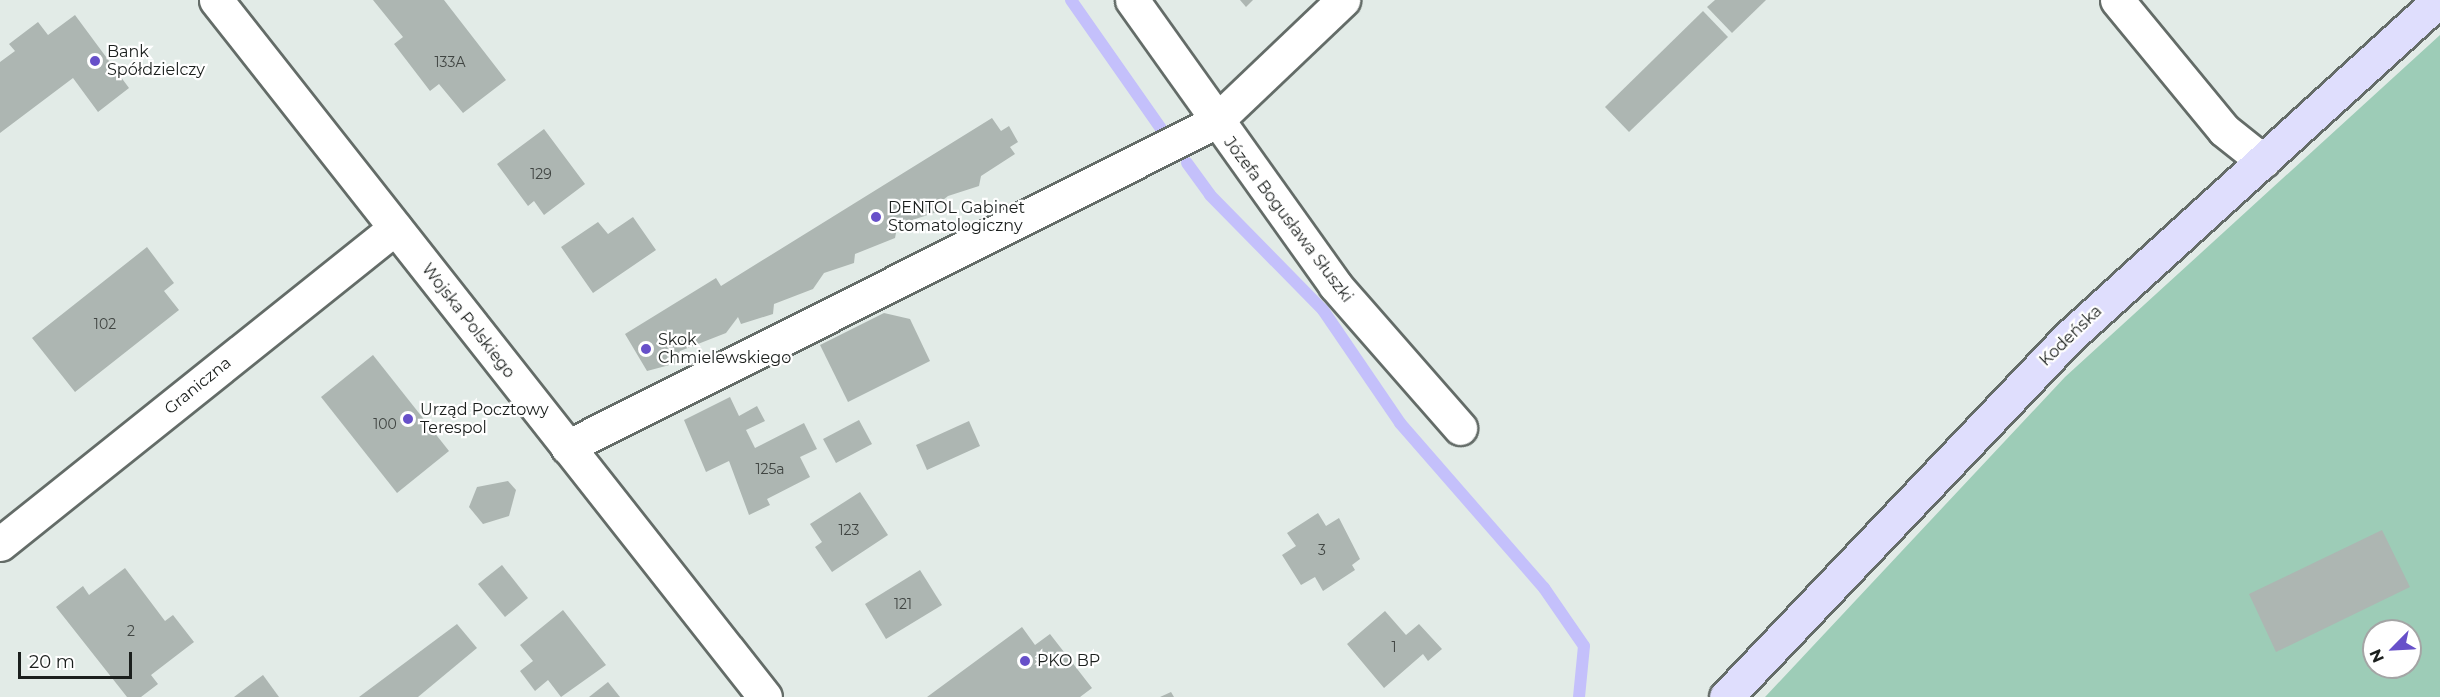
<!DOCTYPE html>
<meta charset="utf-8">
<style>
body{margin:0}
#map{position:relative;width:2440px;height:697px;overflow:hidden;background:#e2ebe7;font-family:Montserrat,sans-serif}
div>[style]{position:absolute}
.green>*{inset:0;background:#9dccb7}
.stream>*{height:12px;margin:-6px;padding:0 6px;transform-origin:6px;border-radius:6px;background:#c4c0fb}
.building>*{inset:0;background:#adb6b2}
.roads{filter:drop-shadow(2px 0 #646c68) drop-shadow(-2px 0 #646c68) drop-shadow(0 2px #646c68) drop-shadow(0 -2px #646c68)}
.minor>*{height:33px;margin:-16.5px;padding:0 16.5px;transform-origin:16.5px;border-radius:16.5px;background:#fff}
.major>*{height:33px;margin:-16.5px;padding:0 16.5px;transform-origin:16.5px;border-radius:16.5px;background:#dfdefd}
.dots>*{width:16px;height:16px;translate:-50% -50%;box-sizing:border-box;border:3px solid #fff;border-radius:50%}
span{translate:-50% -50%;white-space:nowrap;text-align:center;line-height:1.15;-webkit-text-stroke:4.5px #fff;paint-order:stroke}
.number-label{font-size:14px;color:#404542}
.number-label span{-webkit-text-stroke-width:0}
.poi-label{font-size:16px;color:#1b1f1d}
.left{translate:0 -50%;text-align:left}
.street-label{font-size:16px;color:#1b1f1d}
.north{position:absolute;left:2362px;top:619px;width:60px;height:60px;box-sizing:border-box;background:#fff;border:2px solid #a4a5a5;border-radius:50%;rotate:246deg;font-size:16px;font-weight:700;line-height:24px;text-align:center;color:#1b1f1d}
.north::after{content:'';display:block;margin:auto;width:21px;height:27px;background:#6750c9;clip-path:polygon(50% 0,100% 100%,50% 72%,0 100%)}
.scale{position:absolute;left:18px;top:652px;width:114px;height:27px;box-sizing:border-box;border:3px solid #1b1f1d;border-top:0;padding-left:8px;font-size:18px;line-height:21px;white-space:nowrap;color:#1b1f1d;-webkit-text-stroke:4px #fff;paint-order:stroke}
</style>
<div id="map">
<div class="green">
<i style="clip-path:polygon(evenodd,2440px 35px,2440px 697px,1765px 697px,2065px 377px,2440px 35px,2374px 631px,2410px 631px,2410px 667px,2374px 667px,2374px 631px)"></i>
</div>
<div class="stream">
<i style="left:1071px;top:0;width:162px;rotate:55deg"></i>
<i style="left:1187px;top:163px;width:39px;rotate:54deg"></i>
<i style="left:1210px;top:195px;width:161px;rotate:45.5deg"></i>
<i style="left:1323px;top:310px;width:137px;rotate:55.7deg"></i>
<i style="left:1400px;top:423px;width:219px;rotate:48.9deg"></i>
<i style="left:1544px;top:588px;width:70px;rotate:55.4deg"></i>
<i style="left:1584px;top:646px;width:51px;rotate:95.6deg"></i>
</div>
<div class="building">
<i style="clip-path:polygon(373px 0,444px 0,506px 80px,463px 113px,439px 84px,430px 91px,394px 44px,403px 37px)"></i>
<i style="clip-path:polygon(1240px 0,1253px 0,1246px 7px)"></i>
<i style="clip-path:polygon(1715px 0,1766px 0,1732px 33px,1707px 7px)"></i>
<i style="clip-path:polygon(1703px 11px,1728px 37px,1629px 132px,1605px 107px)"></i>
<i style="clip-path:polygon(75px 15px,129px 88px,98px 112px,73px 78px,0 133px,0 62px,15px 51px,9px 44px,38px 22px,48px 35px)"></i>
<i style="clip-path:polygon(992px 118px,1001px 131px,1009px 126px,1018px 142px,1010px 147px,1015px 154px,981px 176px,979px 186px,948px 196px,938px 204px,937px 212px,906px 222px,897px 228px,895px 238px,855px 254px,854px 263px,824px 273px,813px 289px,774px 304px,773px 314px,741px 324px,738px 317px,726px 333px,680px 351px,677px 363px,647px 371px,625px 334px,716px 278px,721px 286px)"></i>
<i style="clip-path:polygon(544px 129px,585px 184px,544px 215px,534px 201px,528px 206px,497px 164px)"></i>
<i style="clip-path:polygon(633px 217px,656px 250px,593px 293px,561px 247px,598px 222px,608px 234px)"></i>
<i style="clip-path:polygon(147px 247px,174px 283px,164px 291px,179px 310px,75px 392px,32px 338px)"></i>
<i style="clip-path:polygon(884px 313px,910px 319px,930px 361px,848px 402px,820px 345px)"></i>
<i style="clip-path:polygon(373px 355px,449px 451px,397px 493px,321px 397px)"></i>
<i style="clip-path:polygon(730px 397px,739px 416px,757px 406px,765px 421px,746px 430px,755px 448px,804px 423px,817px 449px,800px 457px,810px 477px,767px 499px,770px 505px,749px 515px,729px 461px,706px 472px,684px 420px)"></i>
<i style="clip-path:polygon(859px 420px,872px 444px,836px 463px,823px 439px)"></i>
<i style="clip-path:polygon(969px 421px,980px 446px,927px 470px,916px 445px)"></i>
<i style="clip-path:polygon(508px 481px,516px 490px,509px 516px,483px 524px,469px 507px,477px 487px)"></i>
<i style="clip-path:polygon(860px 492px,888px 535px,832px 572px,815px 547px,822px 542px,810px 524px)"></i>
<i style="clip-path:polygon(1318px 513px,1326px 526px,1339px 518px,1360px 559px,1352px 565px,1355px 570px,1323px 591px,1315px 577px,1301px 585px,1282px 555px,1296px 546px,1287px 533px)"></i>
<i style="clip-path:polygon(2382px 530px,2410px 587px,2276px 652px,2249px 594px)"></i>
<i style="clip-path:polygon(502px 565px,528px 598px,505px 617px,478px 584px)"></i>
<i style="clip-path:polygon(125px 568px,165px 621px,173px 615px,194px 642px,151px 675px,158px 684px,141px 697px,127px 697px,56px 607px,83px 586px,89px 595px)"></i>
<i style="clip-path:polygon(920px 570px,942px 605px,886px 639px,865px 604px)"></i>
<i style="clip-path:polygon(563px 610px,606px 665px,561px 697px,548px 680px,535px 691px,520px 671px,533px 661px,520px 645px)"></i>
<i style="clip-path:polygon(1385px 611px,1406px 635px,1419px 624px,1442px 649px,1428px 661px,1423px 654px,1384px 688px,1347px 644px)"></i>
<i style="clip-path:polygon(457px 624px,477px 648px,418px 697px,359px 697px)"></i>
<i style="clip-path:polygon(1022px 627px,1035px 645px,1050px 634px,1092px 688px,1080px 697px,927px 697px)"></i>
<i style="clip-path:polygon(263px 675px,279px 697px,234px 697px)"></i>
<i style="clip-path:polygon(608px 682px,620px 697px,589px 697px)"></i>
<i style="clip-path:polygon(1171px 692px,1174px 697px,1160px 697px)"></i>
</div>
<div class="roads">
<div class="minor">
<i style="left:216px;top:0;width:887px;rotate:51.77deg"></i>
<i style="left:1132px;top:0;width:350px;rotate:54.5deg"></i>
<i style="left:1335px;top:285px;width:190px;rotate:48.8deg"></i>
<i style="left:2117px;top:0;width:168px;rotate:50.5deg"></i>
<i style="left:2224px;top:130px;width:50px;rotate:38.5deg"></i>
<i style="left:567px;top:447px;width:725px;rotate:-26.64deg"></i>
<i style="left:1215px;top:122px;width:177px;rotate:-43.6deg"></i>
<i style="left:0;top:544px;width:506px;rotate:-38.66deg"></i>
</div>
<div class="major">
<i style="left:1726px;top:697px;width:499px;rotate:-46.4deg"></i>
<i style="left:2070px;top:336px;width:499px;rotate:-42.3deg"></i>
</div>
</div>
<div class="dots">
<i style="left:95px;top:61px;background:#6750c9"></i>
<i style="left:876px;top:217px;background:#6750c9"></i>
<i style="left:646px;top:349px;background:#6750c9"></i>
<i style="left:408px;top:419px;background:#6750c9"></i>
<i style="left:1025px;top:661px;background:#6750c9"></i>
</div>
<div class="number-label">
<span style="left:450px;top:62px">133A</span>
<span style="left:541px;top:174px">129</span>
<span style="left:105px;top:324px">102</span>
<span style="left:385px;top:424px">100</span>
<span style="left:770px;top:469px">125a</span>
<span style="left:849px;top:530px">123</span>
<span style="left:1322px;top:550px">3</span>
<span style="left:903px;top:604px">121</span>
<span style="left:131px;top:631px">2</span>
<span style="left:1394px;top:647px">1</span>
</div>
<div class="poi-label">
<span class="left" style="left:107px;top:61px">Bank<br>Spółdzielczy</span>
<span class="left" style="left:888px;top:217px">DENTOL Gabinet<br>Stomatologiczny</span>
<span class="left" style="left:658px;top:349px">Skok<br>Chmielewskiego</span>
<span class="left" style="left:420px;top:419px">Urząd Pocztowy<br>Terespol</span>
<span class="left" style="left:1037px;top:661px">PKO BP</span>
</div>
<div class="street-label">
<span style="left:1288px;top:220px;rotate:53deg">Józefa Bogusława Słuszki</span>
<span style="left:468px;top:321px;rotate:52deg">Wojska Polskiego</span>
<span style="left:2071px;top:336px;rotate:-44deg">Kodeńska</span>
<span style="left:198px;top:386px;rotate:-39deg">Graniczna</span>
</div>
<div class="north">N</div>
<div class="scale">20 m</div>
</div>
